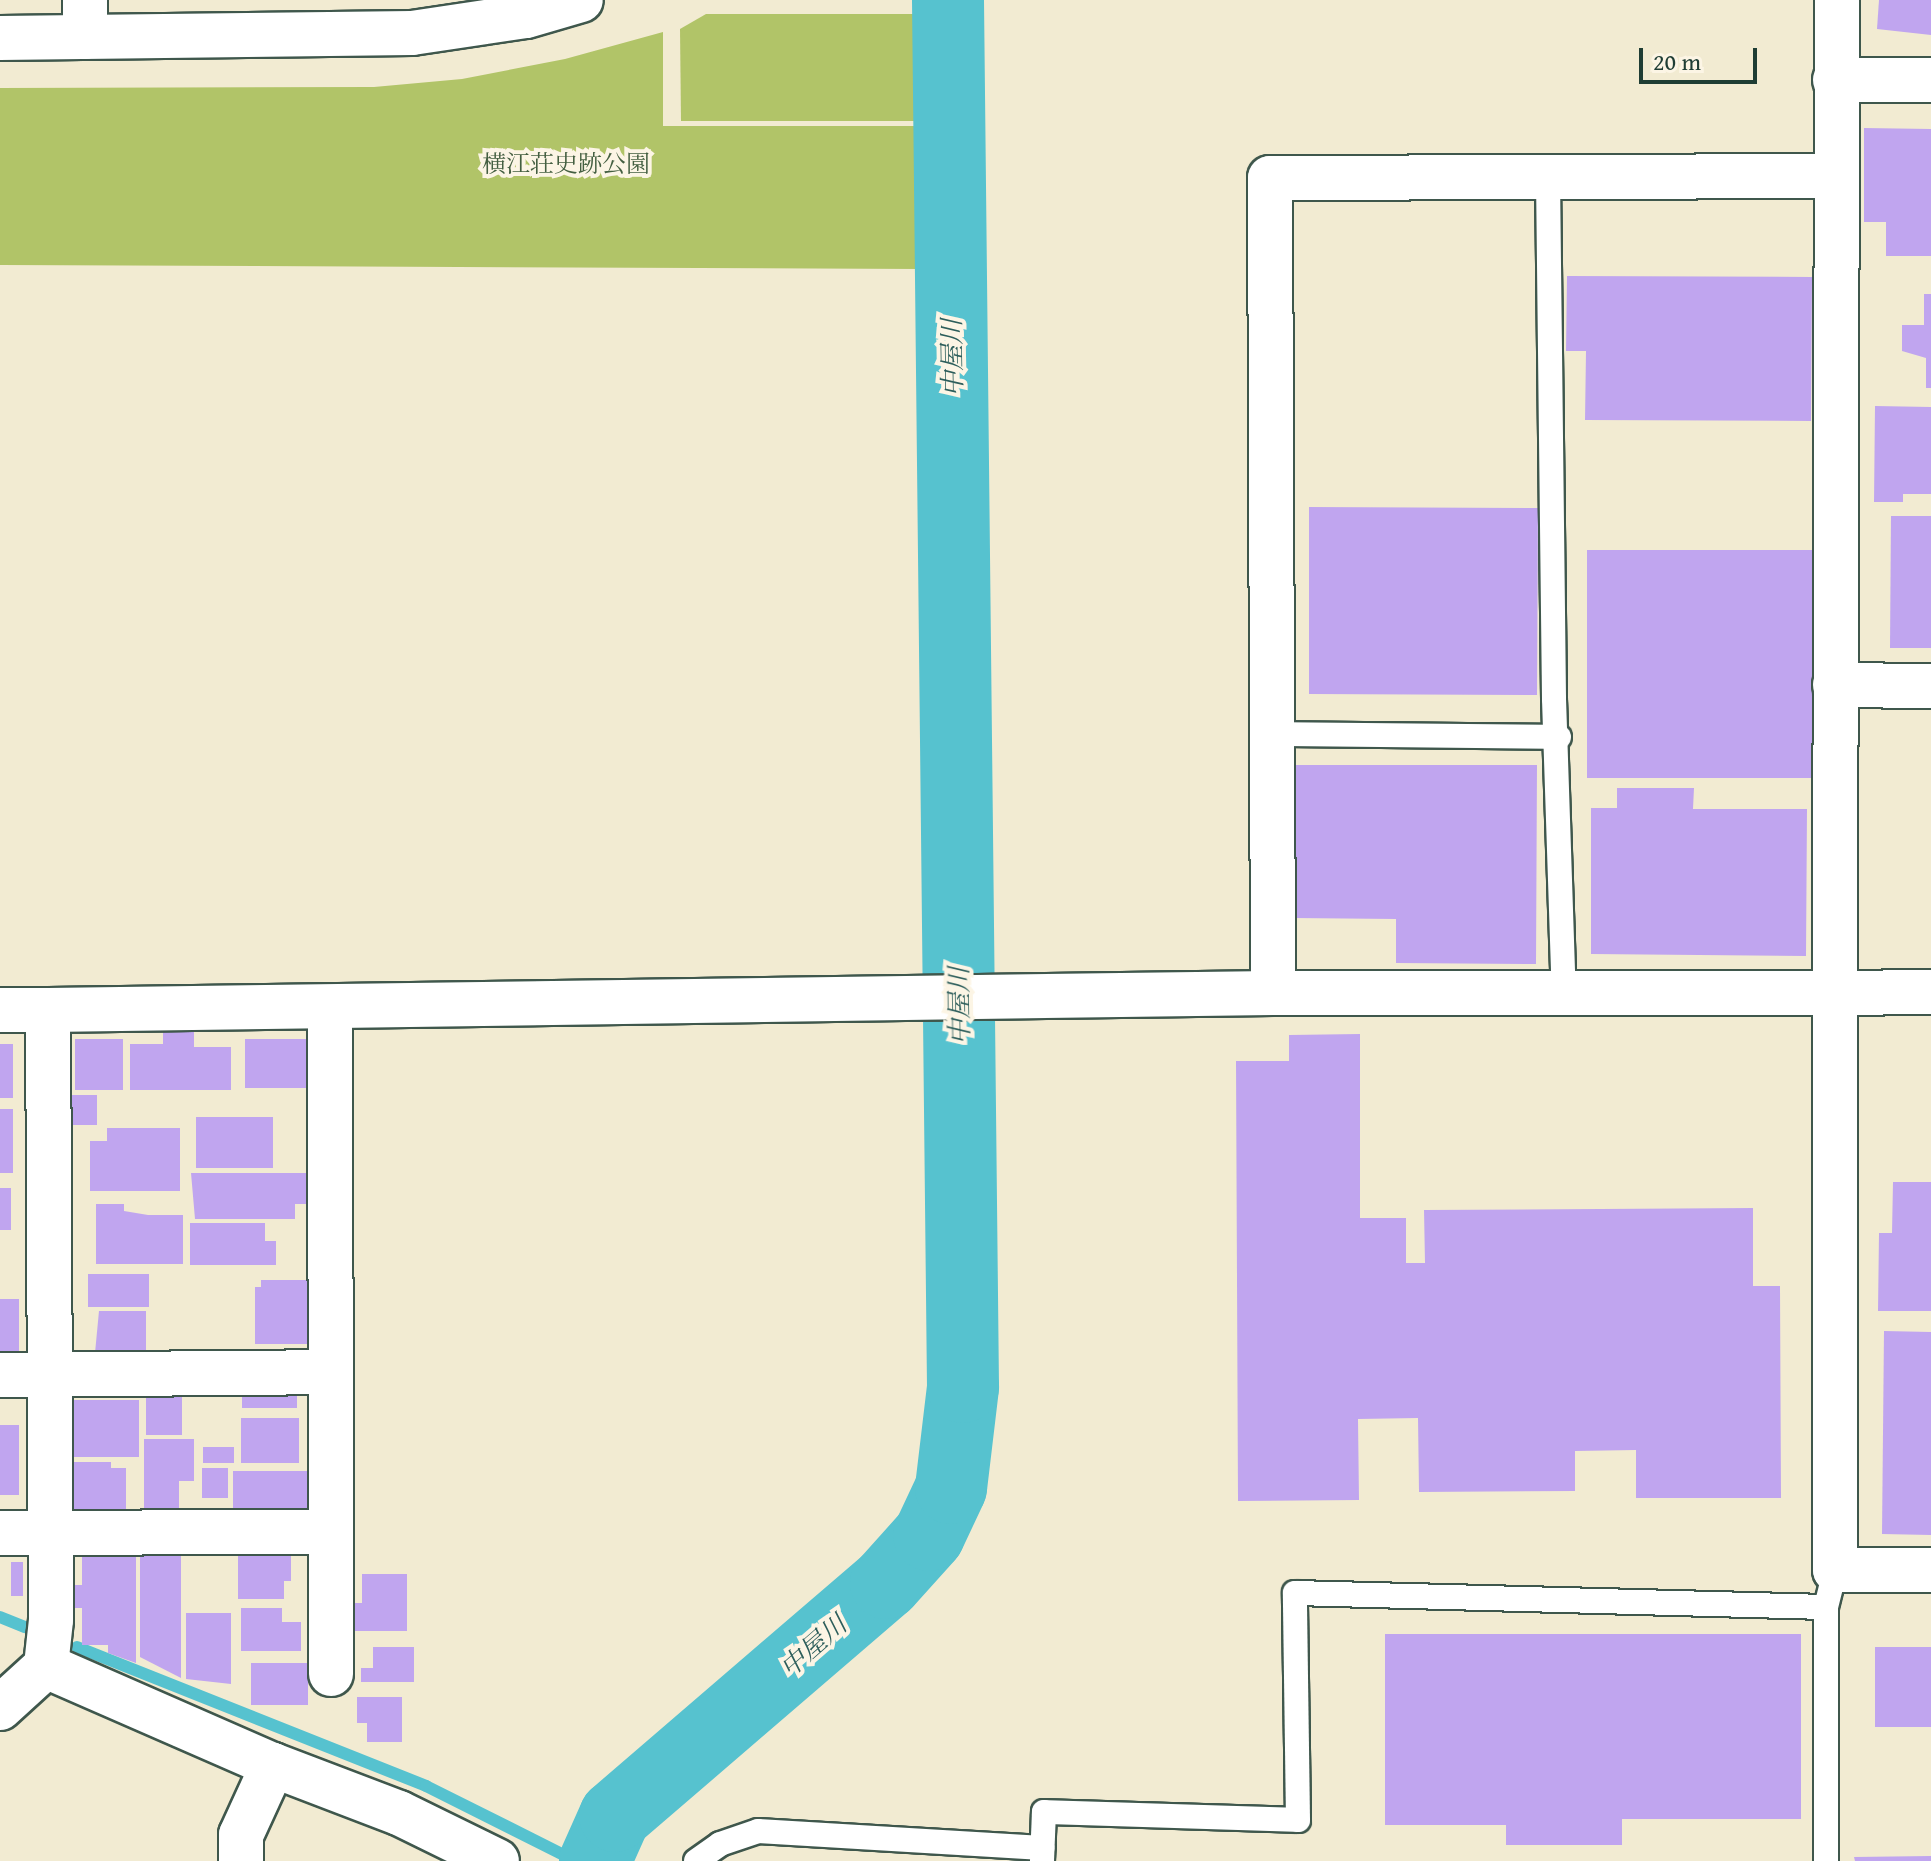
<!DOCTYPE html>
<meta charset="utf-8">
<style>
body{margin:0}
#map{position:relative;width:1931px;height:1861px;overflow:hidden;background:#f2ebd2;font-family:"Gentium Book Plus","Noto Serif JP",serif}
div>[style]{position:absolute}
.green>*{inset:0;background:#b1c468}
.stream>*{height:12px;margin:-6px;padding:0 6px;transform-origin:6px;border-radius:6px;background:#56c2cf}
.river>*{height:72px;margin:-36px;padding:0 36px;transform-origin:36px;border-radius:36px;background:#56c2cf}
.building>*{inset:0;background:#c0a5ef}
.roads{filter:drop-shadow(2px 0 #3f574c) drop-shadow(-2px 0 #3f574c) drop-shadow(0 2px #3f574c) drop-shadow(0 -2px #3f574c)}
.service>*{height:24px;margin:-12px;padding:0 12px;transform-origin:12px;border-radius:12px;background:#fff}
.minor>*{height:44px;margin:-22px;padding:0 22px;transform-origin:22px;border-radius:22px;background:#fff}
.tertiary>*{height:44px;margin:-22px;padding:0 22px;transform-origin:22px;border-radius:22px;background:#fff}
span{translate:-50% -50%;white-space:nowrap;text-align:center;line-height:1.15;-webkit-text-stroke:8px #fcf5e5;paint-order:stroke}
.park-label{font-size:24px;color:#445f41}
.water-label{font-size:26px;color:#2d5e5b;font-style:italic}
.scale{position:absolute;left:1639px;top:48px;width:118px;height:36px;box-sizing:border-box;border:4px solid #1f3d34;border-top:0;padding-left:10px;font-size:24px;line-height:28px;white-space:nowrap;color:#1f3d34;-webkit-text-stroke:6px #fcf5e5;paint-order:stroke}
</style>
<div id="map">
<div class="green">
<i style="clip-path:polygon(706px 14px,921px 14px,921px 121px,681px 121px,680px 29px)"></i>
<i style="clip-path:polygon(663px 32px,663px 126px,921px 126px,921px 269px,0 265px,0 88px,374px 87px,462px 79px,565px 59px)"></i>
</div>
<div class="stream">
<i style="left:0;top:1617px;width:27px;rotate:22deg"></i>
<i style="left:77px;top:1647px;width:376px;rotate:21.7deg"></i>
<i style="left:426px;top:1786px;width:157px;rotate:26.6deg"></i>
</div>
<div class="river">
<i style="left:595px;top:1861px;width:49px;rotate:-66deg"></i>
<i style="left:615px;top:1816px;width:357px;rotate:-40.7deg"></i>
<i style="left:886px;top:1583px;width:64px;rotate:-48.1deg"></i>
<i style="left:929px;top:1535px;width:52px;rotate:-64.9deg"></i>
<i style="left:951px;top:1488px;width:102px;rotate:-83.2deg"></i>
<i style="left:963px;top:1387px;width:1387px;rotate:-90.62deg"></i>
</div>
<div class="building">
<i style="clip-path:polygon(1879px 0,1931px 0,1931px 35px,1877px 29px)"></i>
<i style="clip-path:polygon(1864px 128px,1931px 129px,1931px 256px,1886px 256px,1886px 222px,1864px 222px)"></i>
<i style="clip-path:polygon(1567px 276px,1812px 277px,1811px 421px,1585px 420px,1586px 351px,1566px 351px)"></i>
<i style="clip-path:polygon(1924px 294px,1931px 294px,1931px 388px,1926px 388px,1926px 358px,1902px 351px,1902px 325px,1924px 325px)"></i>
<i style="clip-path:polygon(1875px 406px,1931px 407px,1931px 494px,1903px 494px,1903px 502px,1874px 502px)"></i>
<i style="clip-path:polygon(1309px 507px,1538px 508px,1537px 695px,1309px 694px)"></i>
<i style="clip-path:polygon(1891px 516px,1931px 516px,1931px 648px,1890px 648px)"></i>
<i style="clip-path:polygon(1587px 550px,1816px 550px,1816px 778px,1587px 778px)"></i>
<i style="clip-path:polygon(1293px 765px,1537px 765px,1536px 964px,1396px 963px,1396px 919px,1293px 918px)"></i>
<i style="clip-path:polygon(1617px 788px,1694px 788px,1693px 809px,1807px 809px,1806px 956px,1591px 954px,1591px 808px,1617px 808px)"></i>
<i style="clip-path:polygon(163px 1027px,194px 1027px,194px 1047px,231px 1047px,231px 1090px,130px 1090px,130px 1044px,163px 1044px)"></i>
<i style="clip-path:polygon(1360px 1034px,1360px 1218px,1406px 1218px,1406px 1263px,1425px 1263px,1424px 1210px,1753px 1208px,1753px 1286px,1780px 1286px,1781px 1498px,1636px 1498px,1636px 1450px,1575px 1451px,1575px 1491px,1419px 1492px,1418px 1418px,1358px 1419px,1359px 1500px,1238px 1501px,1236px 1061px,1289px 1061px,1289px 1035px)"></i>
<i style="clip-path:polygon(75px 1039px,123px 1039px,123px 1090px,75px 1090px)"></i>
<i style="clip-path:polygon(245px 1039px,308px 1039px,308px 1088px,245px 1088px)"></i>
<i style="clip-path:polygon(0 1044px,13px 1044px,13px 1098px,0 1098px)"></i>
<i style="clip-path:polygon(56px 1095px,97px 1095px,97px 1125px,56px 1125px)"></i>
<i style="clip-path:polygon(0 1109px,13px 1109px,13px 1173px,0 1173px)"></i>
<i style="clip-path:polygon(196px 1117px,273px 1117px,273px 1168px,196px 1168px)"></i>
<i style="clip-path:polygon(107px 1128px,180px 1128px,180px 1191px,90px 1191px,90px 1141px,107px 1141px)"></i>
<i style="clip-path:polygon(191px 1173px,311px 1173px,311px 1204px,295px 1204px,295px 1219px,195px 1219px)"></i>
<i style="clip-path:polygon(1893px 1182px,1931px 1182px,1931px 1311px,1878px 1311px,1879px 1233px,1892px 1233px)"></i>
<i style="clip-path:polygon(0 1188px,11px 1188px,11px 1230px,0 1230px)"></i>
<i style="clip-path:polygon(96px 1204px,124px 1204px,124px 1211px,148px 1215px,183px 1215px,183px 1264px,96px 1264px)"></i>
<i style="clip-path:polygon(190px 1223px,265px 1223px,265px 1241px,276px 1241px,276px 1265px,190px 1265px)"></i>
<i style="clip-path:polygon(88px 1274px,149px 1274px,149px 1307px,88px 1307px)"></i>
<i style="clip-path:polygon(261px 1280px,308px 1280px,308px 1344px,255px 1344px,255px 1287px,261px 1287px)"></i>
<i style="clip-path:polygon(0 1299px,19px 1299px,19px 1352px,0 1352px)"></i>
<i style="clip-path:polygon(99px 1311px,146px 1311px,146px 1353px,95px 1353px)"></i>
<i style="clip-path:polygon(1884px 1331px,1931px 1332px,1931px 1535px,1882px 1534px)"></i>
<i style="clip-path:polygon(242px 1391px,297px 1391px,297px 1408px,242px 1408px)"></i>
<i style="clip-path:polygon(146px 1392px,182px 1392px,182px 1435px,146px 1435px)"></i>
<i style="clip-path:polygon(71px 1400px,139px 1400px,139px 1457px,71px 1457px)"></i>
<i style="clip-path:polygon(241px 1418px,299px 1418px,299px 1463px,241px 1463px)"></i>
<i style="clip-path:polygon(0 1425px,19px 1425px,19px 1495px,0 1495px)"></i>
<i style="clip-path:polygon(144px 1439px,194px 1439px,194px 1481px,179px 1481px,179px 1508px,144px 1508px)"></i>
<i style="clip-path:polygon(203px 1447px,234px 1447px,234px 1463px,203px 1463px)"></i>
<i style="clip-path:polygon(60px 1462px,111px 1462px,111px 1468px,126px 1468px,126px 1513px,64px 1513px)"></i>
<i style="clip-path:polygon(202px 1468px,228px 1468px,228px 1498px,202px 1498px)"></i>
<i style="clip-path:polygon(233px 1471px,307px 1471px,307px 1509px,233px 1509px)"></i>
<i style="clip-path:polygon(140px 1549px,181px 1549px,181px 1678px,140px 1657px)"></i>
<i style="clip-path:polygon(82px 1550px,136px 1550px,136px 1663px,108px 1653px,108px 1645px,82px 1645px,82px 1608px,75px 1608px,75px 1585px,82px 1585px)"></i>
<i style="clip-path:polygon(238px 1556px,291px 1556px,291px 1581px,284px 1581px,284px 1599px,238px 1599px)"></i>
<i style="clip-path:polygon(11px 1562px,23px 1562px,23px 1596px,11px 1596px)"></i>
<i style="clip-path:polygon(362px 1574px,407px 1574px,407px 1631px,354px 1631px,354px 1603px,362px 1603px)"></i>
<i style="clip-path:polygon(241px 1608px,282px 1608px,282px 1622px,301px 1622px,301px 1651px,241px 1651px)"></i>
<i style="clip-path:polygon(186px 1613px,231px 1613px,231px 1684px,186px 1679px)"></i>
<i style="clip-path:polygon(1385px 1634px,1801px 1634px,1801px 1819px,1622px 1819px,1622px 1845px,1506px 1845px,1506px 1825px,1385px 1825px)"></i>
<i style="clip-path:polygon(373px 1647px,414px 1647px,414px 1682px,361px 1682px,361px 1668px,373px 1668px)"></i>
<i style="clip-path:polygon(1875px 1647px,1931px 1647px,1931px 1727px,1875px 1727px)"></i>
<i style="clip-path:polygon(251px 1663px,308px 1663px,308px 1705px,251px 1705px)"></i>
<i style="clip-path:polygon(357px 1697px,402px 1697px,402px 1742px,367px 1742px,367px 1723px,357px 1723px)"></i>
<i style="clip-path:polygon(1931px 1856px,1931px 1861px,1855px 1861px,1854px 1857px)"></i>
</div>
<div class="roads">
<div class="service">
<i style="left:1548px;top:177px;width:522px;rotate:89.34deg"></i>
<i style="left:1554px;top:699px;width:294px;rotate:88.1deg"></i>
<i style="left:1273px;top:734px;width:286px;rotate:0.6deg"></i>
<i style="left:696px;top:1861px;width:29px;rotate:-35deg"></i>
<i style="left:720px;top:1844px;width:40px;rotate:-18.9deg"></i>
<i style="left:758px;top:1831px;width:285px;rotate:3.4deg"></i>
<i style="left:1042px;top:1861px;width:49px;rotate:-87.7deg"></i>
<i style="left:1044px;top:1812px;width:254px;rotate:1.8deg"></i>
<i style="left:1298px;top:1820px;width:227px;rotate:-90.8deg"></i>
<i style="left:1295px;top:1593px;width:531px;rotate:1.51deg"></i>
<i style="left:1826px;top:1607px;width:38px;rotate:-76deg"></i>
<i style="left:1826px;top:1861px;width:254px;rotate:-90deg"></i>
</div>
<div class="minor">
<i style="left:1835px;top:80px;width:96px"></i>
<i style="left:1835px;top:685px;width:96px;rotate:0.6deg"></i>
<i style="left:1931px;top:992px;width:96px;rotate:179.4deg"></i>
<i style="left:1835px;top:993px;width:577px;rotate:90deg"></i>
<i style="left:1835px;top:1570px;width:96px"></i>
<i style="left:1273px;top:993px;width:815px;rotate:-90.21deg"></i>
<i style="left:1270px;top:178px;width:566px;rotate:-0.2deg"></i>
<i style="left:0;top:1010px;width:48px"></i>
<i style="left:0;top:1375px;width:330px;rotate:-0.5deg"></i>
<i style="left:331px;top:1532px;width:142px;rotate:90deg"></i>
<i style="left:0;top:1533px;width:331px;rotate:-0.2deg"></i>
<i style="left:331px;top:1532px;width:524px;rotate:-90.11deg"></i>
<i style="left:46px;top:1666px;width:248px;rotate:23.6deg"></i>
<i style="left:0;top:1708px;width:62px;rotate:-42.4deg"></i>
<i style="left:46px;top:1666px;width:46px;rotate:-83.8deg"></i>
<i style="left:51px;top:1620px;width:610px;rotate:-90.28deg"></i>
<i style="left:48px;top:1010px;width:1225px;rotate:-0.8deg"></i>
<i style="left:1273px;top:993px;width:562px"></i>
<i style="left:1835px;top:993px;width:993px;rotate:-89.88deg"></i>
<i style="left:241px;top:1861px;width:26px;rotate:-90deg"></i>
<i style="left:241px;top:1835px;width:77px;rotate:-65.4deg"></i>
<i style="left:273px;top:1765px;width:135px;rotate:20.9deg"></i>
<i style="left:399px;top:1813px;width:109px;rotate:26.1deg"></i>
</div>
<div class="tertiary">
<i style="left:85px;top:37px;width:37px;rotate:-90deg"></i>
<i style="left:0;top:38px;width:412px;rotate:-0.7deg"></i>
<i style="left:412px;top:33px;width:115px;rotate:-8.5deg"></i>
<i style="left:526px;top:16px;width:57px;rotate:-16.2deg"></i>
</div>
</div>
<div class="park-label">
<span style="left:566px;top:164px">横江荘史跡公園</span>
</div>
<div class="water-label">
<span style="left:952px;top:358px;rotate:-91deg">中屋川</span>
<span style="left:959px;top:1006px;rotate:-91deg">中屋川</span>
<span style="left:813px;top:1646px;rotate:-41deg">中屋川</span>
</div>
<div class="scale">20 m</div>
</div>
